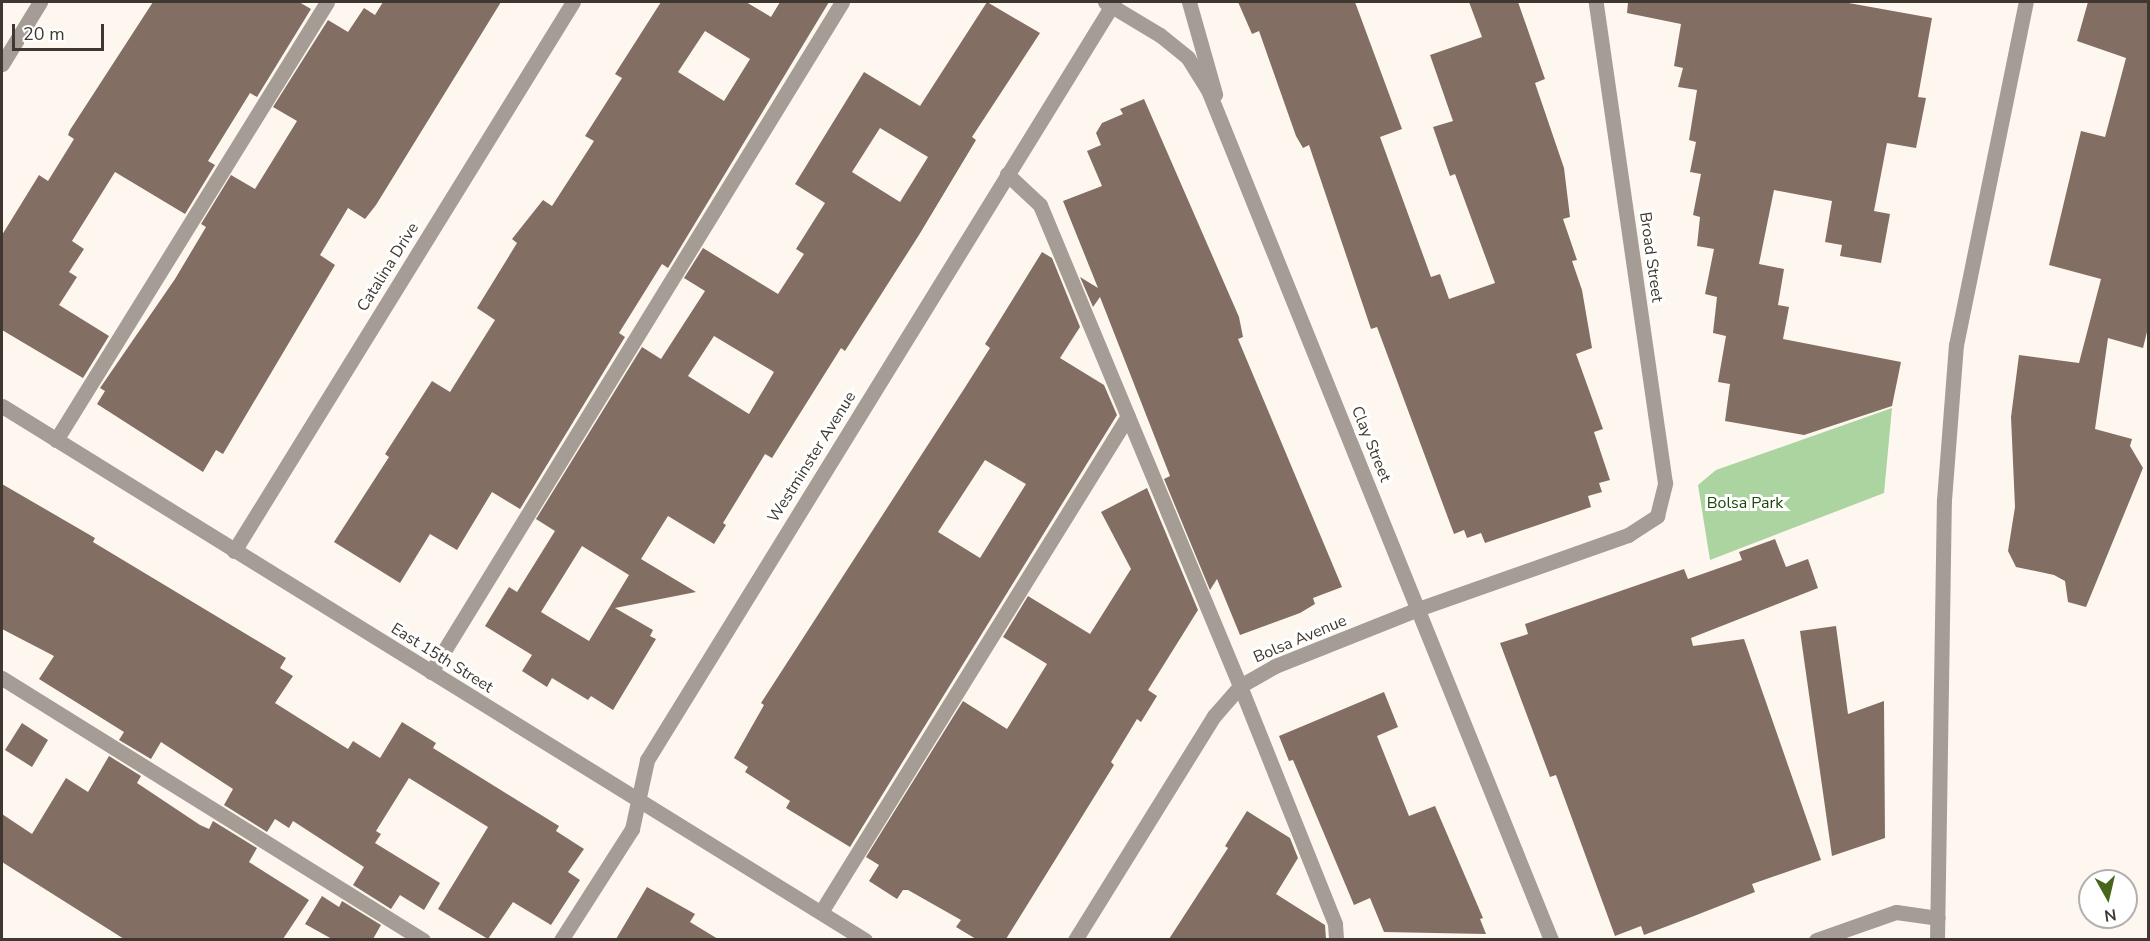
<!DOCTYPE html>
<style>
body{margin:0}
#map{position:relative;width:2150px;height:941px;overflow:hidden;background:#fdf7ef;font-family:"Nunito Sans",sans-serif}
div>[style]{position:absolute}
.green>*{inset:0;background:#acd4a1}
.building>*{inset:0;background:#836e64}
.minor>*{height:15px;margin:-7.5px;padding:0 7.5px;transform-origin:7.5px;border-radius:7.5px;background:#a59c96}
span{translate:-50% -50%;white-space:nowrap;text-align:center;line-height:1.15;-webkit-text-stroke:6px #fff;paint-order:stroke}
.street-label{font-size:16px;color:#3e3830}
.park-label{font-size:16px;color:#194808}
.frame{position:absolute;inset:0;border:3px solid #3e3830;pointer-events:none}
.north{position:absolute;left:2078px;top:869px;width:60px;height:60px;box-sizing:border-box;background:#fff;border:2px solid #b2afac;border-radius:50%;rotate:172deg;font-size:16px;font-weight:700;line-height:24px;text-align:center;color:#3e3830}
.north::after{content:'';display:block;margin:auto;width:21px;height:27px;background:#47661b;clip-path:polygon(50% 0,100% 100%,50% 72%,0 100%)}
.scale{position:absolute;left:12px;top:24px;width:92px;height:27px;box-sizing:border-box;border:3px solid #3e3830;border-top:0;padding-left:8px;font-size:18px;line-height:21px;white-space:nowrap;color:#3e3830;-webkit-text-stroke:4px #fff;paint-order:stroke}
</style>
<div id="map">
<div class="green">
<i style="clip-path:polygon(1892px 408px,1884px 493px,1710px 560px,1698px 485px,1716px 470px)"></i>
</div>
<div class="building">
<i style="clip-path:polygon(153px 2px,299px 2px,311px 9px,257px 97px,250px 93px,208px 161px,215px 165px,185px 214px,115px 172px,72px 241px,84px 249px,69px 272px,77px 277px,59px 305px,109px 336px,83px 378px,2px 330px,2px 235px,39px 175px,48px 181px,74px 139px,68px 135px,70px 130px)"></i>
<i style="clip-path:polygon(383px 2px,501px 2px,376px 205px,365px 219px,348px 208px,320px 255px,335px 265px,223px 454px,216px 450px,203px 472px,97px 404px,105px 391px,100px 388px,175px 279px,206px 227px,201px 224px,231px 175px,255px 189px,297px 121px,273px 107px,328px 20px,348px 32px,364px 8px,375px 15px)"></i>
<i style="clip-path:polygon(evenodd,661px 2px,746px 2px,771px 17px,780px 2px,829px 2px,668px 268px,662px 264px,619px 333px,625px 337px,520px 509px,492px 492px,457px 550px,430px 534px,400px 583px,334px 542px,389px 457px,385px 454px,432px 381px,450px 392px,495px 320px,477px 308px,517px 243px,512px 239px,543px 200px,552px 206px,594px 141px,585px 136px,622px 78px,615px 74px,661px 2px,705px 31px,750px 59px,724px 101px,678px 72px,705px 31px)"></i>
<i style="clip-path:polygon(evenodd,987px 2px,1040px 33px,972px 137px,976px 140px,919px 235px,845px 351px,841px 348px,772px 458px,765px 454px,723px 523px,726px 525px,714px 544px,668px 516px,641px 559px,696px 592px,615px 608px,653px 630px,650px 636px,656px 639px,613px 710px,591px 696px,588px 700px,552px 678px,547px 687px,522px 671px,532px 655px,485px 626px,509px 587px,517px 592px,555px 531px,536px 519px,642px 347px,661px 359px,705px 291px,684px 278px,703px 248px,778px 294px,804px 254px,796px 249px,825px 203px,795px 184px,864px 72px,920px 106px,987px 2px,880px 128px,928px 157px,900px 202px,852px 172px,880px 128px,987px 2px,714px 336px,774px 372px,749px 414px,688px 376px,714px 336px,987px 2px,582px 546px,629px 575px,589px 641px,541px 612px,582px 546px)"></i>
<i style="clip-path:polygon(1238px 2px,1355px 2px,1402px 129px,1380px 137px,1431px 277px,1440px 274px,1449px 299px,1495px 283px,1455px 174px,1450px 176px,1433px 127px,1453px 121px,1430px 55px,1482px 37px,1469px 2px,1518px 2px,1545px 79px,1535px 83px,1564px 168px,1570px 217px,1563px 219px,1577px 260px,1572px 261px,1582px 290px,1592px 348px,1576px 354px,1603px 429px,1594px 432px,1610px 480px,1599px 483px,1602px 492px,1588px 496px,1591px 507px,1485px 543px,1481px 533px,1467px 538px,1464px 530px,1454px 534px,1377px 327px,1371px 329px,1309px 145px,1303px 148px,1296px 136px,1259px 31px,1252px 34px)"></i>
<i style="clip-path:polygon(1628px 2px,1843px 2px,1932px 18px,1918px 97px,1926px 98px,1916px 148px,1887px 143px,1874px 211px,1890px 214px,1881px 263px,1840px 256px,1842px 245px,1825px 242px,1832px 201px,1774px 190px,1759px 264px,1784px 269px,1778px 305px,1789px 307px,1783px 339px,1901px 362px,1892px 406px,1804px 435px,1725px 421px,1730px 384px,1718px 382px,1726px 336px,1713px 333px,1717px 297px,1705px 294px,1714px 249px,1697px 246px,1700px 217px,1693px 215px,1701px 174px,1690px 172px,1696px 142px,1689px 140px,1697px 90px,1678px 87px,1683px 68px,1674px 66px,1681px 24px,1627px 13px)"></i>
<i style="clip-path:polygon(2088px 2px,2148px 2px,2148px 328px,2143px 348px,2108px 338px,2095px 429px,2132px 439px,2130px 446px,2143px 468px,2086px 607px,2068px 602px,2065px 581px,2054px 575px,2016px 567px,2008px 551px,2015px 507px,2011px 417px,2019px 355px,2079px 363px,2101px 279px,2049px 265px,2081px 131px,2105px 137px,2126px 58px,2077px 41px)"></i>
<i style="clip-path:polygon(1144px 99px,1239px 317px,1243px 337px,1238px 339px,1342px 587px,1313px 598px,1315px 604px,1300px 613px,1240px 635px,1217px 579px,1210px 590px,1164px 479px,1170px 476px,1100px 297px,1093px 307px,1080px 277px,1098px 288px,1063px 201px,1102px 186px,1087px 151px,1101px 145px,1096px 133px,1102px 123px,1123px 114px,1120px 109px)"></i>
<i style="clip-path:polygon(evenodd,1042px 252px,1052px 258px,1080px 327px,1060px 358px,1104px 385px,1117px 415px,850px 847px,786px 808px,790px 801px,745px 772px,748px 767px,734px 758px,764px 705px,761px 703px,964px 389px,990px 348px,985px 344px,1042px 252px,985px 460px,1026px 484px,980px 558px,938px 532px,985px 460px)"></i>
<i style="clip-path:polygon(2px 484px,95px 538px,93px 542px,286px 658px,280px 668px,293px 676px,275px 703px,348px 749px,353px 741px,380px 758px,402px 722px,436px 743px,433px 748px,559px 826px,556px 831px,584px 849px,568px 872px,580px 880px,551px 925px,513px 902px,488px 939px,438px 909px,488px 827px,409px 778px,376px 831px,381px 834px,375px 843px,440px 883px,424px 910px,400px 895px,391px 909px,353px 885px,364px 867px,293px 821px,289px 828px,275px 819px,267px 832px,224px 805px,233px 789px,161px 742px,151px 759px,119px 740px,124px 732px,39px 679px,54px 656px,2px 629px)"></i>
<i style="clip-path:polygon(1147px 488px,1198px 610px,1148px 690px,1157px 696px,1141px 722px,1137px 719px,1111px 762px,1114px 765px,1006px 939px,976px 939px,956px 927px,961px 920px,908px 890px,903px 890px,897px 899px,869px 881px,879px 865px,866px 857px,963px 701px,1007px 729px,1047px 664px,1003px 637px,1028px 596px,1090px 634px,1131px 569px,1101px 512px)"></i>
<i style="clip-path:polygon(1775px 539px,1786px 567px,1808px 559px,1818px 588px,1691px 638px,1693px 646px,1744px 639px,1821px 860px,1752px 884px,1755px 892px,1694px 916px,1644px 935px,1641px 926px,1615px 936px,1556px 775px,1550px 777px,1500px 643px,1528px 634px,1525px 624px,1684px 569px,1688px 579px,1742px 560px,1739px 552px)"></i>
<i style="clip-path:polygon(1836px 626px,1848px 714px,1884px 701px,1885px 838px,1832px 856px,1800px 631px)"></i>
<i style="clip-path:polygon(1384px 692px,1398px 727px,1377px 736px,1409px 816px,1435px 806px,1483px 918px,1480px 919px,1486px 934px,1384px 932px,1370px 898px,1354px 905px,1293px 760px,1289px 761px,1279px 736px)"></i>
<i style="clip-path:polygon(22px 723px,48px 740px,32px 767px,5px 750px)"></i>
<i style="clip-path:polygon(109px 756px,141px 776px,137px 783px,200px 825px,209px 829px,213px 821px,257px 848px,249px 862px,309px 900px,283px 939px,124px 939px,2px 862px,2px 814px,32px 834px,66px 778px,88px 792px)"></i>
<i style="clip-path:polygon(1247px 811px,1290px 838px,1298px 858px,1276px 894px,1325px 925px,1326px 939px,1169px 939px,1228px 848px,1225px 846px)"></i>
<i style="clip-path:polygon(647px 887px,695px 914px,690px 922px,718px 939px,616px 939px)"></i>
<i style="clip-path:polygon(322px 896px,339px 907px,342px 901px,381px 925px,373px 939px,332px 939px,305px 924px)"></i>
</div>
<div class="minor">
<i style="left:1105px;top:2px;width:64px;rotate:31deg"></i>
<i style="left:1160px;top:35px;width:36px;rotate:39deg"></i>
<i style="left:1188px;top:58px;width:38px;rotate:58deg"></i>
<i style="left:1208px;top:90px;width:917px;rotate:68.02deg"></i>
<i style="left:1189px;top:2px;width:96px;rotate:74.2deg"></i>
<i style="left:2px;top:64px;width:73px;rotate:-58.5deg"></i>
<i style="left:1007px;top:174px;width:45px;rotate:43.2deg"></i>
<i style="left:1040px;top:205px;width:521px;rotate:67.42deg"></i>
<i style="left:1240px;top:686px;width:256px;rotate:68.2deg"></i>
<i style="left:1335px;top:924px;width:16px;rotate:86deg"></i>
<i style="left:2px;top:406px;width:1015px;rotate:31.75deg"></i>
<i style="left:56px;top:440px;width:515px;rotate:-58.25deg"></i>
<i style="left:234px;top:551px;width:645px;rotate:-58.31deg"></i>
<i style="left:431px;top:672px;width:786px;rotate:-58.47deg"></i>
<i style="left:2px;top:678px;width:496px;rotate:31.9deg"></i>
<i style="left:821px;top:912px;width:583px;rotate:-58.24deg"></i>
<i style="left:561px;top:940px;width:132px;rotate:-57.4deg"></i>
<i style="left:632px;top:829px;width:71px;rotate:-77.7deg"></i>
<i style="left:647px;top:760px;width:890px;rotate:-58.36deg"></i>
<i style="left:1075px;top:940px;width:264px;rotate:-58.2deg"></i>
<i style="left:1214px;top:716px;width:40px;rotate:-49deg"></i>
<i style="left:1240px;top:686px;width:40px;rotate:-29.7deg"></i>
<i style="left:1275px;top:666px;width:154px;rotate:-21.7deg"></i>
<i style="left:1418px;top:609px;width:223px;rotate:-19.4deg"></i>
<i style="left:1628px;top:535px;width:35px;rotate:-33deg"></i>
<i style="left:1657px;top:516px;width:34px;rotate:-76deg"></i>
<i style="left:1665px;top:483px;width:486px;rotate:-98.2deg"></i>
<i style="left:1816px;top:940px;width:85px;rotate:-19.3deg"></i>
<i style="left:1896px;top:912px;width:42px;rotate:8.1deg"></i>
<i style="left:1937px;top:940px;width:440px;rotate:-89.1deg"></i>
<i style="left:1944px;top:500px;width:155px;rotate:-85.6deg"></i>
<i style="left:1956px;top:345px;width:350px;rotate:-78.5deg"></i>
</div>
<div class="street-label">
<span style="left:1651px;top:257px;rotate:82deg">Broad Street</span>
<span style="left:388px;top:267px;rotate:-58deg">Catalina Drive</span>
<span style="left:1371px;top:444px;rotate:68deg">Clay Street</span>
<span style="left:812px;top:457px;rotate:-58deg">Westminster Avenue</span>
<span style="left:1300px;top:639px;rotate:-23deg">Bolsa Avenue</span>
<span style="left:442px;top:658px;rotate:32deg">East 15th Street</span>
</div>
<div class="park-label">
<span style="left:1745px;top:503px">Bolsa Park</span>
</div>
<div class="frame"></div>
<div class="north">N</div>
<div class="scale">20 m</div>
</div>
